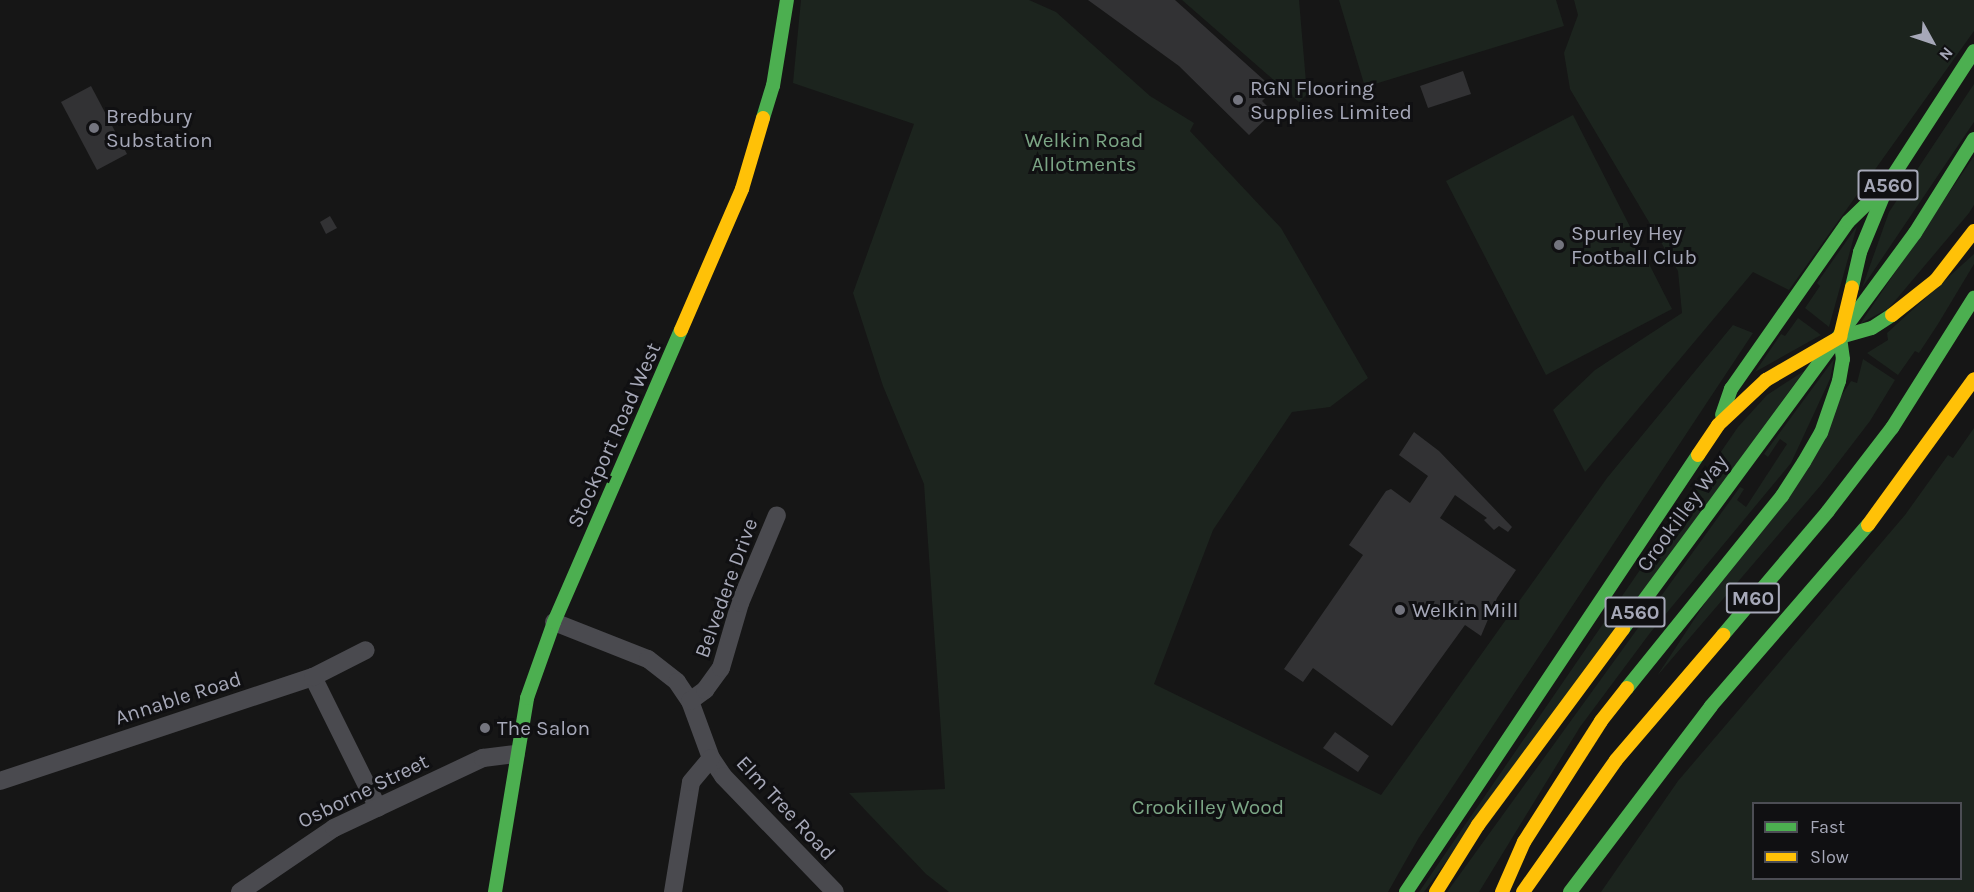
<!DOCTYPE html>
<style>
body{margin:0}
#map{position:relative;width:1974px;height:892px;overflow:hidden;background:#161616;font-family:Karla,sans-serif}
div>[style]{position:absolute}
.green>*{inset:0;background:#1c241e}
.building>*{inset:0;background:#323234}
.street>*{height:18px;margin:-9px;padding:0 9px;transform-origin:9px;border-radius:9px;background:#4a4a4f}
.fast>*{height:14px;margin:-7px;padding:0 7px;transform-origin:7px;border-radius:7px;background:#4caf50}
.slow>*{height:14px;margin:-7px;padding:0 7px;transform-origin:7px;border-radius:7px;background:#ffc107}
.dots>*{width:16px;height:16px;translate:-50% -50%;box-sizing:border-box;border:3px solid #101012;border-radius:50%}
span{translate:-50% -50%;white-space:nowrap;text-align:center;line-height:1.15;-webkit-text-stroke:6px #101012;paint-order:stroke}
.shield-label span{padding:2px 4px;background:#101012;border:2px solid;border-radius:4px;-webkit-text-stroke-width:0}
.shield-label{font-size:20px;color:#a6a8b8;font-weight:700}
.poi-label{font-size:21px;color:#a6a8b8}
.left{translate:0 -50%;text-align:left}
.park-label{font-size:21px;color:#7ba585}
.street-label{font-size:21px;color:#a6a8b8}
.legend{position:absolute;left:1752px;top:802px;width:210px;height:78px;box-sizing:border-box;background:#101012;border:2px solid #4c4d54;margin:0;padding:8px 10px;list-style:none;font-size:18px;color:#a6a8b8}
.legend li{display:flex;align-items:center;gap:12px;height:30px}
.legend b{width:30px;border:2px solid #4c4d54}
.north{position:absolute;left:1902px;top:12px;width:60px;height:60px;-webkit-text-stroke:4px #101012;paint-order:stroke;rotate:130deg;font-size:16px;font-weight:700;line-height:24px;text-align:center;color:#a6a8b8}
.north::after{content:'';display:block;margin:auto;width:21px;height:27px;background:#a6a8b8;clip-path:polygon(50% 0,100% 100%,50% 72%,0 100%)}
</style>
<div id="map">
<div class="green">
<i style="clip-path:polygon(801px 0,1029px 0,1056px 12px,1150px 96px,1194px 123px,1190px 131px,1281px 228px,1368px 378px,1330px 407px,1292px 412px,1213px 530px,1154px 684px,1381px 795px,1607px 478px,1733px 325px,1753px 333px,1418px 839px,1388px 892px,949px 892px,926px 874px,849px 793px,945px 789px,924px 484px,883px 386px,853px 293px,914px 124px,793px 83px)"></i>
<i style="clip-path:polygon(1182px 0,1299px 0,1307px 94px,1299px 102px)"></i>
<i style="clip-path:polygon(1339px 0,1556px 0,1564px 26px,1365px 87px)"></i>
<i style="clip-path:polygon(1574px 0,1974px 0,1974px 31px,1789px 290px,1753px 272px,1585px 472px,1553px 410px,1595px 370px,1682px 313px,1678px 271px,1570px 89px,1564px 53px,1578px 15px)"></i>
<i style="clip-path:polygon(1974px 84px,1974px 122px,1862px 288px,1889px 212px)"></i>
<i style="clip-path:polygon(1573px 115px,1672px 309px,1546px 375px,1446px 181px)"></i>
<i style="clip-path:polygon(1974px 156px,1974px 205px,1969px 213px,1889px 308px,1860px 324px)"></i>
<i style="clip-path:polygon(1857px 226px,1829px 327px,1805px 308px,1820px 286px,1817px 283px)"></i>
<i style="clip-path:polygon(1974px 254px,1974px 264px,1938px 324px,1919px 353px,1915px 351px,1898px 375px,1867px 353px,1888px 340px,1887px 333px)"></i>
<i style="clip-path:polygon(1798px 318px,1821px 335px,1755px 372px,1781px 334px,1785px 336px)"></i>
<i style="clip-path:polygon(1834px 359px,1830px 379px,1791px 463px,1650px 633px,1580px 727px,1479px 892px,1447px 892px,1740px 487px,1744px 489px,1737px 500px,1746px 507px,1787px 444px,1780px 439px,1768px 457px,1764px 454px)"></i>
<i style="clip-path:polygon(1863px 359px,1895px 380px,1870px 421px,1821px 485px,1657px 676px,1851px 381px,1857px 383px)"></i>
<i style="clip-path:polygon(1804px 371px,1424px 892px,1419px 892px,1738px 427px,1767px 395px)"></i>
<i style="clip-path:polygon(evenodd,1974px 428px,1974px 892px,1601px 892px,1678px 781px,1905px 515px,1948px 455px,1953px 458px,1974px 428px,1754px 804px,1960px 804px,1960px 878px,1754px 878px,1754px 804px)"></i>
</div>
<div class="building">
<i style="clip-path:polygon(1088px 0,1175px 0,1274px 89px,1262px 101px,1273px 112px,1249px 135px,1179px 66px)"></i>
<i style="clip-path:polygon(1463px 71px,1471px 94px,1428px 108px,1420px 86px)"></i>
<i style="clip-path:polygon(91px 86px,127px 154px,97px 170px,61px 102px)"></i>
<i style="clip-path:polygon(330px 216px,337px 228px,326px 234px,320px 222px)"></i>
<i style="clip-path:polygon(1414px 432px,1439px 451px,1512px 527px,1508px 532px,1499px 526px,1494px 530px,1484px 520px,1487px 518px,1455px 495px,1440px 518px,1516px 570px,1497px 598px,1481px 636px,1465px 625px,1392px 726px,1313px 668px,1303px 682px,1284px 669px,1363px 555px,1349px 545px,1386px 491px,1391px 489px,1410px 503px,1428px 476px,1399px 455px)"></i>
<i style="clip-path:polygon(1335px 732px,1369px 756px,1358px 772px,1323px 748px)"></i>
</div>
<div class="street">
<i style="left:554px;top:622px;width:101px;rotate:21.5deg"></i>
<i style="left:648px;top:659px;width:37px;rotate:38deg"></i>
<i style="left:677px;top:682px;width:23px;rotate:56deg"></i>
<i style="left:690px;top:701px;width:61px;rotate:69.8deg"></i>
<i style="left:711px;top:758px;width:22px;rotate:56deg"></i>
<i style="left:723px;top:776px;width:161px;rotate:46deg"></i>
<i style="left:313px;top:677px;width:146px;rotate:63.6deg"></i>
<i style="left:690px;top:701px;width:19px;rotate:-36deg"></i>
<i style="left:705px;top:690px;width:27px;rotate:-54deg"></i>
<i style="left:721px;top:668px;width:68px;rotate:-73.7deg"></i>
<i style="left:740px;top:603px;width:95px;rotate:-67.2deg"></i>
<i style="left:0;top:781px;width:330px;rotate:-18.4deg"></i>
<i style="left:313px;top:677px;width:59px;rotate:-27deg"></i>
<i style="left:240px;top:892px;width:114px;rotate:-34.2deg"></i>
<i style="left:334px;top:828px;width:165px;rotate:-25.2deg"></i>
<i style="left:483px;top:758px;width:33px;rotate:-7deg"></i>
<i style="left:673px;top:892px;width:111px;rotate:-80.7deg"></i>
<i style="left:691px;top:782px;width:31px;rotate:-50deg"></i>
</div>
<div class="fast">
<i style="left:763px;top:118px;width:34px;rotate:-73deg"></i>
<i style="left:773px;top:86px;width:87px;rotate:-80.8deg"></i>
<i style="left:1852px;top:287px;width:36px;rotate:-77deg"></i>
<i style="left:1860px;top:252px;width:76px;rotate:-67.5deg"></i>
<i style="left:1889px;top:182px;width:156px;rotate:-57deg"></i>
<i style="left:1722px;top:415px;width:28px;rotate:-71deg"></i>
<i style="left:1731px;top:389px;width:204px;rotate:-55deg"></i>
<i style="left:1848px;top:222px;width:45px;rotate:-44.1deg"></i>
<i style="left:1623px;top:629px;width:492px;rotate:-53.6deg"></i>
<i style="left:1915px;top:233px;width:111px;rotate:-57.9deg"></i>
<i style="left:1723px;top:635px;width:162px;rotate:-49.7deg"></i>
<i style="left:1828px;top:511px;width:105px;rotate:-52.4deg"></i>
<i style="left:1892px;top:428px;width:154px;rotate:-57.8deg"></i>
<i style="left:1627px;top:688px;width:247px;rotate:-51.1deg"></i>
<i style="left:1782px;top:496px;width:40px;rotate:-57.1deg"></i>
<i style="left:1804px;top:462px;width:34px;rotate:-60deg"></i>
<i style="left:1821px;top:433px;width:55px;rotate:-70.9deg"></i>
<i style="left:1839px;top:381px;width:22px;rotate:-80deg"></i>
<i style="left:1843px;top:359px;width:22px;rotate:-98deg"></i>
<i style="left:1840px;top:337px;width:33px;rotate:-16deg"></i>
<i style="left:1872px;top:328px;width:24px;rotate:-33deg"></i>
<i style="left:495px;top:892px;width:197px;rotate:-80.6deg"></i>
<i style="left:527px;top:698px;width:81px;rotate:-70.4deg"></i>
<i style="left:554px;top:622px;width:318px;rotate:-66.5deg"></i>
<i style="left:1406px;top:892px;width:526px;rotate:-56.25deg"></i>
<i style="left:1570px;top:892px;width:233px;rotate:-52.8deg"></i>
<i style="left:1711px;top:706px;width:240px;rotate:-49.1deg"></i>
</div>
<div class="slow">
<i style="left:1892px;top:315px;width:56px;rotate:-38.5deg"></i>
<i style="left:1936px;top:280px;width:62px;rotate:-52.2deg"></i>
<i style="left:681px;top:330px;width:154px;rotate:-66.6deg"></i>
<i style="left:742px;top:189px;width:74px;rotate:-73.5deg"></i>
<i style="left:1698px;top:455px;width:36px;rotate:-56deg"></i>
<i style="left:1718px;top:425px;width:66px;rotate:-43.2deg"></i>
<i style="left:1766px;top:380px;width:86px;rotate:-30.2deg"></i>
<i style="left:1840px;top:337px;width:51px;rotate:-76.5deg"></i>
<i style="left:1868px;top:525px;width:180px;rotate:-54deg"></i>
<i style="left:1436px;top:892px;width:79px;rotate:-57.9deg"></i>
<i style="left:1478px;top:825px;width:244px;rotate:-53.5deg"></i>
<i style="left:1502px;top:892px;width:55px;rotate:-66.3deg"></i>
<i style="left:1524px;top:842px;width:143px;rotate:-57.5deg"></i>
<i style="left:1601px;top:721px;width:42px;rotate:-51.8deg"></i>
<i style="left:1523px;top:892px;width:161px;rotate:-54.8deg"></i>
<i style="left:1616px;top:760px;width:165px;rotate:-49.4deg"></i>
</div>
<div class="dots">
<i style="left:1238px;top:100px;background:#74757f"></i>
<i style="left:94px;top:128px;background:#74757f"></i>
<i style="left:1559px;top:245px;background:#74757f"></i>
<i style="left:1400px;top:610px;background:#74757f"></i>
<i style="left:485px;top:728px;background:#74757f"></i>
</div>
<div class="shield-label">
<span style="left:1888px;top:185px">A560</span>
<span style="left:1753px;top:598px">M60</span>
<span style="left:1635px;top:612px">A560</span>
</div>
<div class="poi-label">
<span class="left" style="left:1250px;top:100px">RGN Flooring<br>Supplies Limited</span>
<span class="left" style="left:106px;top:128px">Bredbury<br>Substation</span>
<span class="left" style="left:1571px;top:245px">Spurley Hey<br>Football Club</span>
<span class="left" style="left:1412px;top:610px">Welkin Mill</span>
<span class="left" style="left:497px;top:728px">The Salon</span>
</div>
<div class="park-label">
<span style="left:1084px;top:152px">Welkin Road<br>Allotments</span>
<span style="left:1208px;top:807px">Crookilley Wood</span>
</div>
<div class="street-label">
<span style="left:614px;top:435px;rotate:-66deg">Stockport Road West</span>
<span style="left:1682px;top:513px;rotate:-54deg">Crookilley Way</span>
<span style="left:726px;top:588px;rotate:-70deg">Belvedere Drive</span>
<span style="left:178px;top:698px;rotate:-18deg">Annable Road</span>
<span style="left:363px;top:791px;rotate:-26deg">Osborne Street</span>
<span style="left:786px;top:808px;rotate:47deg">Elm Tree Road</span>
</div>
<ul class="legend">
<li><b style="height:8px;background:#4caf50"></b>Fast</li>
<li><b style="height:8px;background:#ffc107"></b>Slow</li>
</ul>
<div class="north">N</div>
</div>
